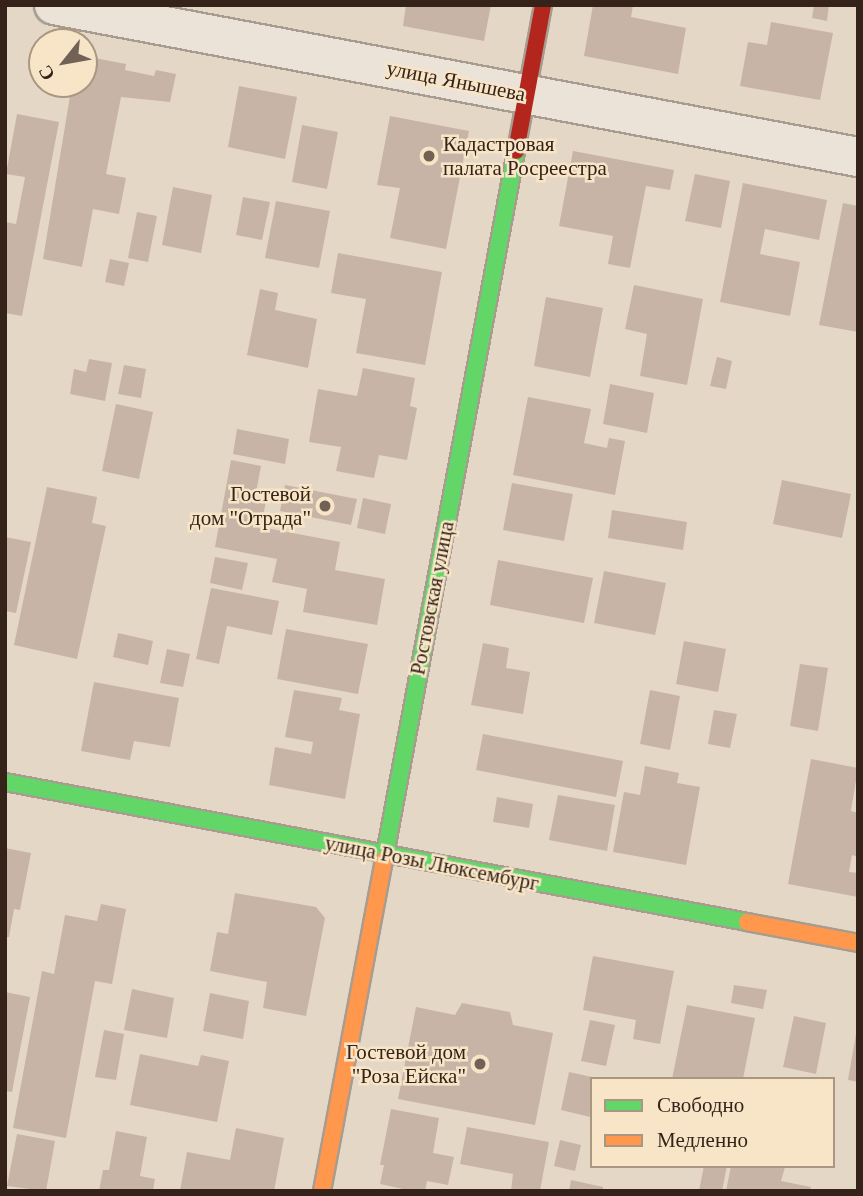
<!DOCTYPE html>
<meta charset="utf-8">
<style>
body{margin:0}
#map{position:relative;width:863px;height:1196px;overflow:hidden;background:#e4d7c5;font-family:"Times New Roman",serif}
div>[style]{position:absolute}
.building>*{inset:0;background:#c8b4a6}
.roads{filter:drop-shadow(2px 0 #a89c90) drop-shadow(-2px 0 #a89c90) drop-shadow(0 2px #a89c90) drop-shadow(0 -2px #a89c90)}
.street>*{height:38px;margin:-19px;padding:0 19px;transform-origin:19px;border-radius:19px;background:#ebe3d8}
.fast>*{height:16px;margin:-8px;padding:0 8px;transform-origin:8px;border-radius:8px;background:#63d668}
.slow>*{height:16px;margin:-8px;padding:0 8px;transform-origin:8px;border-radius:8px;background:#ff974d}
.jam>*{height:16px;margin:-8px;padding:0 8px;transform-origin:8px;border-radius:8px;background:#b3261e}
.dots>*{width:19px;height:19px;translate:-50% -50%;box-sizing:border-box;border:4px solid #f8e5c8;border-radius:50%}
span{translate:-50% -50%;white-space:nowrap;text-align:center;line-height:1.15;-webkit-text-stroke:5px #f8e5c8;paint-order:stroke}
.street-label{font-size:21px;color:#352319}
.poi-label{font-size:21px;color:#352319}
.left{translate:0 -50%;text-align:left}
.right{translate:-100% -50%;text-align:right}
.frame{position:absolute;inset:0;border:7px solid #352319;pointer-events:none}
.legend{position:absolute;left:590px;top:1077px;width:245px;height:91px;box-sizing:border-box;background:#f8e5c8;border:2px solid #aa9782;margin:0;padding:9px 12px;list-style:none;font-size:21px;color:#352319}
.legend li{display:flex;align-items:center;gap:14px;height:35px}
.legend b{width:35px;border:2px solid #aa9782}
.north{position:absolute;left:28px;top:28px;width:70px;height:70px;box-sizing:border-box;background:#f8e5c8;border:2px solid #aa9782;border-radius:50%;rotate:239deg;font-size:19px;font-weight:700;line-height:28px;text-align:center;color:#352319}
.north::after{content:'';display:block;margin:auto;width:24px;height:32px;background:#726255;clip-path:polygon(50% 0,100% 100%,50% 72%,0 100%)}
</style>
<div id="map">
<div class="building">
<i style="clip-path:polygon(406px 5px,491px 5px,484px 41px,403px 26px)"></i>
<i style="clip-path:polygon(593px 5px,633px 5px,631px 17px,686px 28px,678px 74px,584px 56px)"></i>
<i style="clip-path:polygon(814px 5px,829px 5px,827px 21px,812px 18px)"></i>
<i style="clip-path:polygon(771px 22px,833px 33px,820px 100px,740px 86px,748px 42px,767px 45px)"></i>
<i style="clip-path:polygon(84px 56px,126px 64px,125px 70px,154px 76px,156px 70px,176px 74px,170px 102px,121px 97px,106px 174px,126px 178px,119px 214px,93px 209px,82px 267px,43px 259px,72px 84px,84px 84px)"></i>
<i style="clip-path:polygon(239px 86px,297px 97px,285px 159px,228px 147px)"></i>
<i style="clip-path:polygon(17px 114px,59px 122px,22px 316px,5px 313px,5px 222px,16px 224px,25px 177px,6px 174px)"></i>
<i style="clip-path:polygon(390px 116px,469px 131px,446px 249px,390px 238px,400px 188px,377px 185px)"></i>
<i style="clip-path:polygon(302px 125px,338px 132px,327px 189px,292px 182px)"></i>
<i style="clip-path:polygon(573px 151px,674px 170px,670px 190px,646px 186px,630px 268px,608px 264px,613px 236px,559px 226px)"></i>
<i style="clip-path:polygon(695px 174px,730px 181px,721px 228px,685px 221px)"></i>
<i style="clip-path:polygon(743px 183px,827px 200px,819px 240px,765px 229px,760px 254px,800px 262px,790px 316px,720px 302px)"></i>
<i style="clip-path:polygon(173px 187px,212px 195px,201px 253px,162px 245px)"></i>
<i style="clip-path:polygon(243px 197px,270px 202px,262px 240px,236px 235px)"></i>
<i style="clip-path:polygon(276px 201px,330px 211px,319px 268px,265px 258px)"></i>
<i style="clip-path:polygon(843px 203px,858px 206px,858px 332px,819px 325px)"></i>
<i style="clip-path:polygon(137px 212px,157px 216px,148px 262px,128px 258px)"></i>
<i style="clip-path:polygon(338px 253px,442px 272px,425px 365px,356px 353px,366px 299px,331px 293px)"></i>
<i style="clip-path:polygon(110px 259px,129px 263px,124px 286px,105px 282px)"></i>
<i style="clip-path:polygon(634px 285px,703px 299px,687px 385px,640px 376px,647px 334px,625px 329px)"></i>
<i style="clip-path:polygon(260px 289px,278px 293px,275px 310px,317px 319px,308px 368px,247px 355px)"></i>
<i style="clip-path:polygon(546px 297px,603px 308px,590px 377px,534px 366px)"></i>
<i style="clip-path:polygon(717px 357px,732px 361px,726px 389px,710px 386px)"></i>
<i style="clip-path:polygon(89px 359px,112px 363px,105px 401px,70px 394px,74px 369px,86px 372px)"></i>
<i style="clip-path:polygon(124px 365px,146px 369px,141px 398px,118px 394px)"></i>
<i style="clip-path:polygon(363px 368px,415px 378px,410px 406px,417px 408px,407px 460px,379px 455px,374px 478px,336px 471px,341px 447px,309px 442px,318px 389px,357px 396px)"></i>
<i style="clip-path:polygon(610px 384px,654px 393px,647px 433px,603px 424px)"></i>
<i style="clip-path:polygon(528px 397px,591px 409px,584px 443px,607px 448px,609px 438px,625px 441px,615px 495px,513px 475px)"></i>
<i style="clip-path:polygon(116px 404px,153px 412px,139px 479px,102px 471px)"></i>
<i style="clip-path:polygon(237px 429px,289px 439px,285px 464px,233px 454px)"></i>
<i style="clip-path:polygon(231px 460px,261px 466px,255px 498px,266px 501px,261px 527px,340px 542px,335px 570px,385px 579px,377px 625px,303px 612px,307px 589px,272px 582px,277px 559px,215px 547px)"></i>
<i style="clip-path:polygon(782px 480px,851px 494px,842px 538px,773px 524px)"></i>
<i style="clip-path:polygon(512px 483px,573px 494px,564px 541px,503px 530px)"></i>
<i style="clip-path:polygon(285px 485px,357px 499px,351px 525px,280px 511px)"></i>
<i style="clip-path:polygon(47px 487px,97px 497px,92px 523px,106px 526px,77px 659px,14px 645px)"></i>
<i style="clip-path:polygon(363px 498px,391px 504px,385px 534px,357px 528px)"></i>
<i style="clip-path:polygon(612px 510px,687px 522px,683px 550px,608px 538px)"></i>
<i style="clip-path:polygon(5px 537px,31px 542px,16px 613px,5px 611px)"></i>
<i style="clip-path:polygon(215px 557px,248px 563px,242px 590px,210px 583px)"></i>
<i style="clip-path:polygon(498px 560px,593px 578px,584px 623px,490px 605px)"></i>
<i style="clip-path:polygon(604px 571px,666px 583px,655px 635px,594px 623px)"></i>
<i style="clip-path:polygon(211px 588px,279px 601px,272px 635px,227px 626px,219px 664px,196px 659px)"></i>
<i style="clip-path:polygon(286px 629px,368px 644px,358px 694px,277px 679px)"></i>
<i style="clip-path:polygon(118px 633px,153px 641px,148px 665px,113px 657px)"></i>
<i style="clip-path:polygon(684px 641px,726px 649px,718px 692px,676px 684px)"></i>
<i style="clip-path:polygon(483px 643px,509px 648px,506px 668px,530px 672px,523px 714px,471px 705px)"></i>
<i style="clip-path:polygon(167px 649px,190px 654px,183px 687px,160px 683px)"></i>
<i style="clip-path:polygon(800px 664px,828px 668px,818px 731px,790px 726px)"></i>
<i style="clip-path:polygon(94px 682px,179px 698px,170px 747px,134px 741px,130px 760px,81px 751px)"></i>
<i style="clip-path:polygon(294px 690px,342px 698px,339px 710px,360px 714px,345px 799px,269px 785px,275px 747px,311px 754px,313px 742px,285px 737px)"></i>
<i style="clip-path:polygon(650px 690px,680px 696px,670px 750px,640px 744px)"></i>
<i style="clip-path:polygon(714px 710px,737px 714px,730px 748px,708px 744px)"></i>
<i style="clip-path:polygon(483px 734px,623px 761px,616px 797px,476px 770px)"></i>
<i style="clip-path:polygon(811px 759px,858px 768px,851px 811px,858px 813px,858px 857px,852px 855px,849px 872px,858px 873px,858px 897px,788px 884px)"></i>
<i style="clip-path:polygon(645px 766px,679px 773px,677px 783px,700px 787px,686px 865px,613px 852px,624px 792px,640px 795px)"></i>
<i style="clip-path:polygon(558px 795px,615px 805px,607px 851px,549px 840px)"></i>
<i style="clip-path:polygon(497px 797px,533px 804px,529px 828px,493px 822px)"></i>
<i style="clip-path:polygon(5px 848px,31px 853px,20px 910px,14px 909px,9px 937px,5px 937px)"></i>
<i style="clip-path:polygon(235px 893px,316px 907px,325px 918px,306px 1016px,263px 1008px,267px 982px,210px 971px,217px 932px,228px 934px)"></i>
<i style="clip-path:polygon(101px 904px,126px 909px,112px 984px,95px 981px,66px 1138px,13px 1128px,42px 971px,54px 974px,65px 915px,97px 921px)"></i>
<i style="clip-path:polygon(593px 956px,674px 971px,660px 1044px,633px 1039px,636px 1020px,583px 1010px)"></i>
<i style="clip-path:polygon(734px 985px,767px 990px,763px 1009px,731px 1003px)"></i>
<i style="clip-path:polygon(132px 989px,174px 998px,167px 1038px,124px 1030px)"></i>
<i style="clip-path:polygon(5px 992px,30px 997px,12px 1092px,5px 1091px)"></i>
<i style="clip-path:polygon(210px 993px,249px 1001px,243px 1039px,203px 1031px)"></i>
<i style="clip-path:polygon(462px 1003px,510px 1012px,513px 1025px,553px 1033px,535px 1125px,398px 1099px,416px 1007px,455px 1015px)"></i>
<i style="clip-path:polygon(687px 1005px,755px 1018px,743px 1079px,672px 1079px)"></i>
<i style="clip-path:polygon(794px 1016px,826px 1023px,816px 1074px,783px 1067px)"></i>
<i style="clip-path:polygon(590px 1020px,615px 1025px,606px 1066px,581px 1061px)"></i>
<i style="clip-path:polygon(104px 1030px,124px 1034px,116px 1080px,95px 1077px)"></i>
<i style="clip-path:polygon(856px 1034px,858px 1034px,858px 1082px,848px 1080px)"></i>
<i style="clip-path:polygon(140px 1054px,198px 1066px,201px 1055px,229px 1061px,217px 1122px,130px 1105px)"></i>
<i style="clip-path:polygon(569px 1072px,592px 1077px,590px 1117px,561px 1110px)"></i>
<i style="clip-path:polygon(391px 1109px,439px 1118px,433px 1153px,454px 1157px,448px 1185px,427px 1181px,425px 1191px,412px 1191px,380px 1184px,384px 1165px,380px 1165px)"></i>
<i style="clip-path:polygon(467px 1127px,549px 1142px,540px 1191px,511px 1191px,513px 1174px,460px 1164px)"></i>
<i style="clip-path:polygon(236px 1128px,284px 1138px,274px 1191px,180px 1191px,187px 1152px,230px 1160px)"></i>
<i style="clip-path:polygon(116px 1131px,147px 1137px,140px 1176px,155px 1179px,153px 1191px,99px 1191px,103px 1170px,109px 1170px)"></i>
<i style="clip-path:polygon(17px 1134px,55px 1141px,46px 1191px,7px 1186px)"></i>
<i style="clip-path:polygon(560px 1140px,581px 1145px,575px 1171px,554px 1166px)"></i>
<i style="clip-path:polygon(704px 1166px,727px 1166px,722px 1191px,699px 1191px)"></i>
<i style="clip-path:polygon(731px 1166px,785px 1167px,781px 1181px,811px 1187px,810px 1191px,726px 1191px)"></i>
<i style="clip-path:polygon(571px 1180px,603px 1187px,603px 1191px,569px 1191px)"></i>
</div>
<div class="roads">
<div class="street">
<i style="left:54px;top:5px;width:818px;rotate:10.71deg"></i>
</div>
<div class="fast">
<i style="left:5px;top:782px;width:755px;rotate:10.68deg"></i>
<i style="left:384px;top:860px;width:721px;rotate:-79.45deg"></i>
</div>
<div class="slow">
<i style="left:747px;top:922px;width:113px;rotate:10.7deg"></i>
<i style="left:322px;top:1191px;width:337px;rotate:-79.4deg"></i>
</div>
<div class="jam">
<i style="left:516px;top:151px;width:148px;rotate:-79.5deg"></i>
</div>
</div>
<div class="dots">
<i style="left:429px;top:156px;background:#726255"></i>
<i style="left:325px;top:506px;background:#726255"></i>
<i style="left:480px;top:1064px;background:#726255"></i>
</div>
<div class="street-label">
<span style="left:456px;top:81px;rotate:11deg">улица Янышева</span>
<span style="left:432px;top:598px;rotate:-79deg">Ростовская улица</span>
<span style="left:432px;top:863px;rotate:11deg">улица Розы Люксембург</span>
</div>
<div class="poi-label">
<span class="left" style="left:443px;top:156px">Кадастровая<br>палата Росреестра</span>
<span class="right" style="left:311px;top:506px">Гостевой<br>дом "Отрада"</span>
<span class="right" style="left:466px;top:1064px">Гостевой дом<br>"Роза Ейска"</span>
</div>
<div class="frame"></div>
<ul class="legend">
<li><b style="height:9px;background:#63d668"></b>Свободно</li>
<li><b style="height:9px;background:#ff974d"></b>Медленно</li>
</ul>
<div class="north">С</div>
</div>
